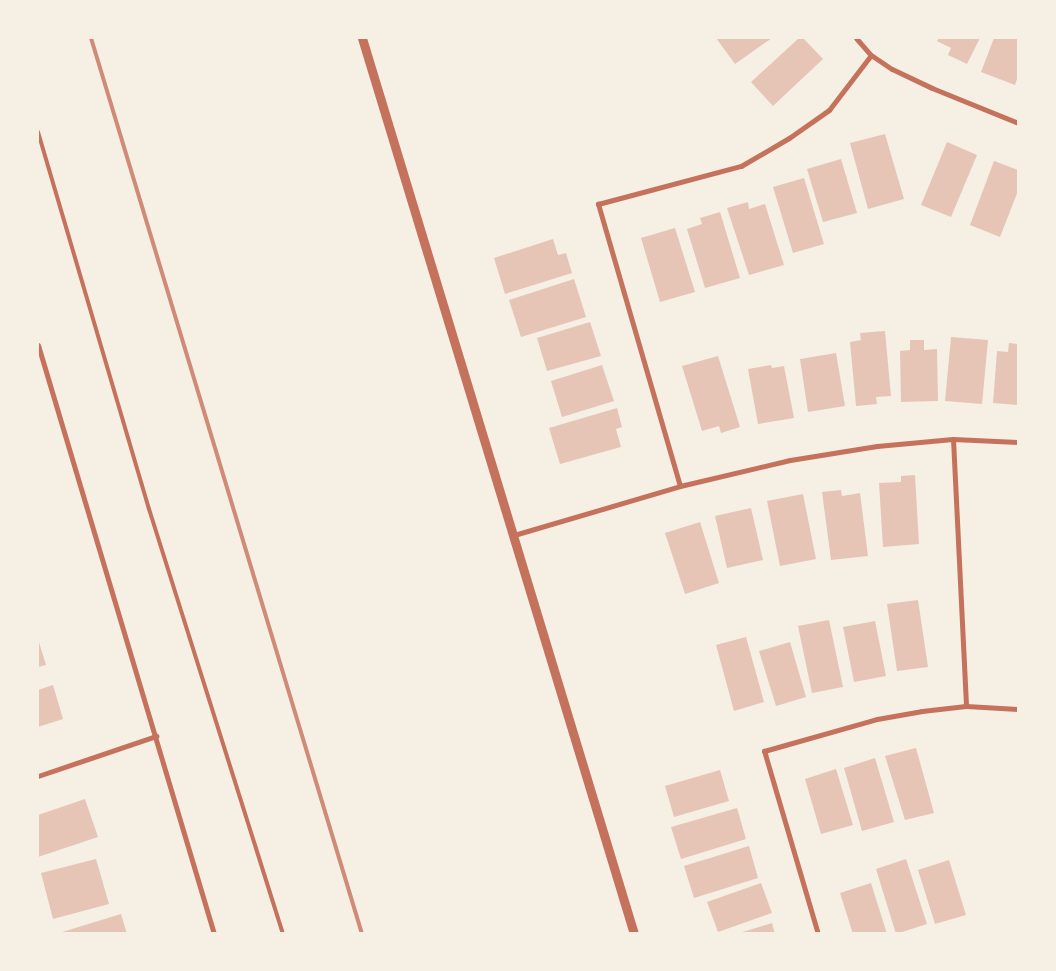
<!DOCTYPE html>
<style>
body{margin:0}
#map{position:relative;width:1056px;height:971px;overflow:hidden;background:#f6efe4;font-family:Georgia,serif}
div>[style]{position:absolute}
.building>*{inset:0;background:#e6c5b7}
.service>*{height:4px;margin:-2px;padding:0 2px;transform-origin:2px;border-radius:2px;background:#c5725c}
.minor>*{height:5px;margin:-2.5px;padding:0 2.5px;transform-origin:2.5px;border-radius:2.5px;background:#c5725c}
.tertiary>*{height:9px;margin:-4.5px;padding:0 4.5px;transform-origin:4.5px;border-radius:4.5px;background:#c5725c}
.rail>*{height:4px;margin:-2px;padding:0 2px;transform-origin:2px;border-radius:2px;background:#cf8b77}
span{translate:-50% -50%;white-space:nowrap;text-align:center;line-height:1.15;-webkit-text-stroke:5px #f6efe4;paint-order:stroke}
.frame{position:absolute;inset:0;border:39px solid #f6efe4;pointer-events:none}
</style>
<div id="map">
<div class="building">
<i style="clip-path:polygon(716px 38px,772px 38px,735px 64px)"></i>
<i style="clip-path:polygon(799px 38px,803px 38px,823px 59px,773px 106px,751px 82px)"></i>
<i style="clip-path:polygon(939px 38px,980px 38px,967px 64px,948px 55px,951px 48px,937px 41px)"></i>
<i style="clip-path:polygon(994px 38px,1018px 38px,1018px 76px,1015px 85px,981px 72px)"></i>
<i style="clip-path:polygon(885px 134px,904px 199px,868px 209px,850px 143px)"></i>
<i style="clip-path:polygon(947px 142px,977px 155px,951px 217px,921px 205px)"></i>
<i style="clip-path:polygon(841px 159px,857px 213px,823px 222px,807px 169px)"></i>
<i style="clip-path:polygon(994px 161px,1018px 170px,1018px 191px,1000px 237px,970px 225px)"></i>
<i style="clip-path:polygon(804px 178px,824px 244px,793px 253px,773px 187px)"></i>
<i style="clip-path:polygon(748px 202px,749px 209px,765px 204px,784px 265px,749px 275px,727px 208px)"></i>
<i style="clip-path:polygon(720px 212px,740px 278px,705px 288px,687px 229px,702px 224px,700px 218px)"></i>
<i style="clip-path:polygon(675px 228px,695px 292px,660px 302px,641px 238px)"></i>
<i style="clip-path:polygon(553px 239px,558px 255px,566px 253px,572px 273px,505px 294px,494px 258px)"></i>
<i style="clip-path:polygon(574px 279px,586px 317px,521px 337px,509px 300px)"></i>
<i style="clip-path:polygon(590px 322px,601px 356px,547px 371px,537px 338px)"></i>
<i style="clip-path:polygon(885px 331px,891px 396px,876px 397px,877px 404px,856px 406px,850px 342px,861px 340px,860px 333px)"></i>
<i style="clip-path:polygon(951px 337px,988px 340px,982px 404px,945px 401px)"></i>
<i style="clip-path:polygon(910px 340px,924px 340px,924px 350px,937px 349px,938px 401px,901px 402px,900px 351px,910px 350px)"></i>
<i style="clip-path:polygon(1009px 343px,1018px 344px,1018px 405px,993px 403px,997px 351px,1008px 352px)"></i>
<i style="clip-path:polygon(836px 353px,845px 406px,808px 412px,800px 359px)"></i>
<i style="clip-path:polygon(718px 356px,740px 427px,721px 433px,719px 426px,702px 431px,682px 366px)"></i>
<i style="clip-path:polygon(602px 365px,614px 401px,562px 417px,551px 381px)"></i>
<i style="clip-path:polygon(771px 365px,772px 368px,784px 366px,794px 418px,758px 424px,748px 369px)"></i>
<i style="clip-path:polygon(617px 408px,622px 427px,616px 429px,621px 447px,560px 464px,549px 428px)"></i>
<i style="clip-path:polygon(915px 475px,919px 544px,883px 547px,879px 483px,901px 482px,901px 476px)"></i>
<i style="clip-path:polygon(841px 490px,842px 496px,860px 493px,868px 556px,831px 560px,822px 492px)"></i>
<i style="clip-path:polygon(803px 494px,816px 559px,780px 566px,767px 501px)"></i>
<i style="clip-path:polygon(751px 508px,763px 560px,727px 568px,715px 516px)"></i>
<i style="clip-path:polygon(700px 522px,719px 583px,685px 594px,665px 533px)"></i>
<i style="clip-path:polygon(918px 600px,928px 667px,897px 671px,887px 604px)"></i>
<i style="clip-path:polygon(829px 620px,843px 687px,812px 693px,798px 626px)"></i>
<i style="clip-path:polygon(875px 621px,886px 676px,854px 682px,843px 627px)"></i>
<i style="clip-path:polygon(746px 637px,764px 702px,734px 711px,716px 645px)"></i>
<i style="clip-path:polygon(38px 639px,46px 665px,38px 667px)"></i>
<i style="clip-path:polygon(790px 642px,806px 697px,776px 706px,759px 651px)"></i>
<i style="clip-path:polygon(53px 685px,63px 719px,38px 727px,38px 690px)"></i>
<i style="clip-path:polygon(916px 748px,934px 813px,905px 820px,885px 756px)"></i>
<i style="clip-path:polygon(875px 758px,894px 822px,862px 831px,844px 768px)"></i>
<i style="clip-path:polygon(836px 769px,853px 825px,821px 834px,805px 779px)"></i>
<i style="clip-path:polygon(720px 770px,729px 801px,674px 817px,665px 786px)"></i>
<i style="clip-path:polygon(85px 799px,98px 837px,38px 857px,38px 815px)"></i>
<i style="clip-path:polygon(737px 808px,746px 839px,681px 859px,671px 827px)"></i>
<i style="clip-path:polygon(749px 846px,758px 878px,694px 898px,684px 866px)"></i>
<i style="clip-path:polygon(96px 859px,109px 904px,53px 919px,41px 873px)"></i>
<i style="clip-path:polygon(906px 859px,927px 924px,896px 934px,876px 869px)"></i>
<i style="clip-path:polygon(949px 860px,966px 915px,935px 924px,918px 870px)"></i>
<i style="clip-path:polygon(761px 883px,772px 913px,718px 932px,707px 902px)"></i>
<i style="clip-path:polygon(871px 883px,887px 934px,853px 934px,840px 893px)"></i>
<i style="clip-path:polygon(121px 914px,127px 934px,59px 934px,59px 933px)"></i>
<i style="clip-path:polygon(772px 923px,775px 934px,739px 934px,739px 933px)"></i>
</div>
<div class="service">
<i style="left:38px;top:132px;width:393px;rotate:73.6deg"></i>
<i style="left:149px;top:509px;width:446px;rotate:72.5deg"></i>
</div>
<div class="minor">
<i style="left:856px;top:38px;width:23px;rotate:49deg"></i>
<i style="left:871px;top:55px;width:25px;rotate:34deg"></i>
<i style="left:892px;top:69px;width:44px;rotate:25.4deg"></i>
<i style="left:932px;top:88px;width:93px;rotate:22.1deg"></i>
<i style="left:38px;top:345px;width:615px;rotate:73.36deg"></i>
<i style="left:953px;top:439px;width:267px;rotate:87.2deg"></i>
<i style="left:680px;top:486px;width:294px;rotate:-106.2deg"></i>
<i style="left:598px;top:204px;width:148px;rotate:-14.9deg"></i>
<i style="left:741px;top:166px;width:56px;rotate:-30.3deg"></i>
<i style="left:789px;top:138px;width:49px;rotate:-35deg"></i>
<i style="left:829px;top:110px;width:69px;rotate:-52.6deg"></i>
<i style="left:514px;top:535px;width:173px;rotate:-16.4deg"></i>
<i style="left:680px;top:486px;width:113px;rotate:-13.3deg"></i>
<i style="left:790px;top:460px;width:88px;rotate:-9.1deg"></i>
<i style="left:877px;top:446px;width:76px;rotate:-5.3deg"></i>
<i style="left:953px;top:439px;width:65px;rotate:2.6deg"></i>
<i style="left:38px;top:776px;width:125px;rotate:-18.7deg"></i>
<i style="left:818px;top:934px;width:191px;rotate:-106.4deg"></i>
<i style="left:764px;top:751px;width:117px;rotate:-15.8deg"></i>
<i style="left:877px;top:719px;width:46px;rotate:-10.1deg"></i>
<i style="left:922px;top:711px;width:44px;rotate:-6.5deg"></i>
<i style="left:966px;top:706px;width:52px;rotate:3.3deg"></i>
</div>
<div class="tertiary">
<i style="left:362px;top:38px;width:936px;rotate:73.11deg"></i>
</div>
<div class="rail">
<i style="left:91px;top:38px;width:936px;rotate:73.17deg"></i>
</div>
<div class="frame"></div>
</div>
